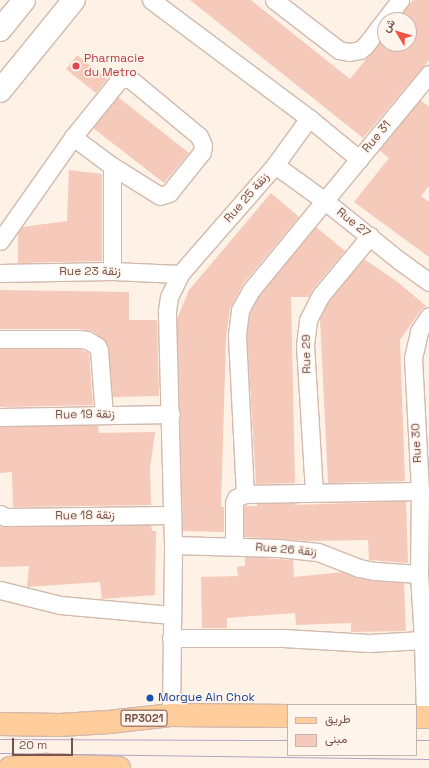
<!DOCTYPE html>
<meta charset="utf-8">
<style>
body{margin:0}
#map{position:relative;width:429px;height:768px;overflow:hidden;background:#fef1e5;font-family:"Space Grotesk",Vazirmatn,sans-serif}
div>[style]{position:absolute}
.building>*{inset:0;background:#f5cabb}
.roads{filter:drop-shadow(1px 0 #d2b9ad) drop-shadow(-1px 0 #d2b9ad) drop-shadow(0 1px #d2b9ad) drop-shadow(0 -1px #d2b9ad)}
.street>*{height:17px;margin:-8.5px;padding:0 8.5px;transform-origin:8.5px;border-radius:8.5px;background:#fff}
.secondary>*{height:22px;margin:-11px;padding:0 11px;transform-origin:11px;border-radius:11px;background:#fff}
.primary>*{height:22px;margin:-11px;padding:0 11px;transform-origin:11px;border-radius:11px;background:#ffcd9b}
.tram>*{height:1px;margin:-0.5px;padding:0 0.5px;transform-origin:0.5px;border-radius:0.5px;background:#b2a2c8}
.dots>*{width:11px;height:11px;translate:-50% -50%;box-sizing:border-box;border:2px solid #fff5ed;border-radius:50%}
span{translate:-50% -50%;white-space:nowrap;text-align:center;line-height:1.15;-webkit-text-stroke:3px #fff5ed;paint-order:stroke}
.shield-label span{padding:1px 3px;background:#fff5ed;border:1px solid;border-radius:3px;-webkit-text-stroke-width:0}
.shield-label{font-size:11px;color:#785348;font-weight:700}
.health-label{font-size:12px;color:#be3a42}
.left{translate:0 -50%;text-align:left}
.street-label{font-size:12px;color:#785348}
.transit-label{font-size:12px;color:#164399}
.legend{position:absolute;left:287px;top:704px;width:130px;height:52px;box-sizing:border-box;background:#fff5ed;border:1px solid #c9b4ab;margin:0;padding:5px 7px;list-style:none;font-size:12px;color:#785348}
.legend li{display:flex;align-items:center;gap:8px;height:20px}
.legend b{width:20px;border:1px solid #c9b4ab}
.north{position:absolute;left:377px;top:12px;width:40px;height:40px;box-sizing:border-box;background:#fff5ed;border:1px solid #c9b4ab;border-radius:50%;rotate:308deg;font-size:11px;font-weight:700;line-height:16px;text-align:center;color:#785348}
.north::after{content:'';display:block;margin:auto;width:14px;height:18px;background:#ef5343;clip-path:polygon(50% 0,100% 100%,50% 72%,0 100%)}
.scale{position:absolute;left:12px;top:738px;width:61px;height:18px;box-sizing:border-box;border:2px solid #785348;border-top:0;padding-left:5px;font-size:12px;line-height:14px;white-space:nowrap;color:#785348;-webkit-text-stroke:3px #fff5ed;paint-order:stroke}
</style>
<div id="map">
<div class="building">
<i style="clip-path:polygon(190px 0,251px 0,350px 79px,385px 36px,385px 44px,409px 44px,409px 20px,397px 20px,413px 0,429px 0,429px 60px,363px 138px)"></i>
<i style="clip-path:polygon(77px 55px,107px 79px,96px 93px,66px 69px)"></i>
<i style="clip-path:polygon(118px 97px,189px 153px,164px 183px,93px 128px)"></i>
<i style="clip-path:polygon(420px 100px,429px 107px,429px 186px,421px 196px,429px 202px,429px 257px,354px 202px,389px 158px,379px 150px)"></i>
<i style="clip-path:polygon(69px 170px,102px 174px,102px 261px,18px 263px,18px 232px,22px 227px,67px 221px)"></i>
<i style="clip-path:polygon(271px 193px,299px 217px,243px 284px,230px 309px,226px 337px,221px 507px,224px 507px,224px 532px,183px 531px,177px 319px,189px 290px)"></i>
<i style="clip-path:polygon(316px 227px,345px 251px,313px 289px,309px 297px,291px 297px,295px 483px,256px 484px,247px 335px,250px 313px,259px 296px)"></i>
<i style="clip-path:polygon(364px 259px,399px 283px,426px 306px,421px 310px,400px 340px,405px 481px,328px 483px,320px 319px,329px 301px)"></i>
<i style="clip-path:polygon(0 290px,129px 292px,129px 320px,157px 320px,159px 396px,113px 397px,108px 346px,102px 338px,92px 331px,79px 329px,0 329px)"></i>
<i style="clip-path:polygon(0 349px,78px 349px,89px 353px,93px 405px,0 407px)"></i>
<i style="clip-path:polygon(98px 425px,99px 433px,155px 432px,150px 468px,151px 505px,13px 507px,12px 472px,0 473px,0 427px)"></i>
<i style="clip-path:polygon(406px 501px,408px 563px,369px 560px,368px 540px,309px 541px,244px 537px,244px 506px,257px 506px,257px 504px,295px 503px,295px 505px)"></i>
<i style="clip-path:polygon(151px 525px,152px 531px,156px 531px,155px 595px,102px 599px,100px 582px,27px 587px,29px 566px,0 567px,0 527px)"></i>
<i style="clip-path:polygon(245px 557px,293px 560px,294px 577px,343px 572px,373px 581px,404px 583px,406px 631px,351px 632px,351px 623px,296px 625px,295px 613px,227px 618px,227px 628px,202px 628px,201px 577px,238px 576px,237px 567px,245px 566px)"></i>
</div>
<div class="roads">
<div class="street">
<i style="left:151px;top:0;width:197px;rotate:36.8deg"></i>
<i style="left:309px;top:118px;width:65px;rotate:39.4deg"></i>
<i style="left:274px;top:0;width:82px;rotate:37.6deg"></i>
<i style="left:339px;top:50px;width:10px;rotate:11deg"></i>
<i style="left:349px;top:52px;width:11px;rotate:-10deg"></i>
<i style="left:360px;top:50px;width:6px;rotate:-39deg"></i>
<i style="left:365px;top:46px;width:58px;rotate:-52.7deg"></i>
<i style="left:275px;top:165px;width:62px;rotate:35.8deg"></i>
<i style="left:325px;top:201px;width:96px;rotate:38.7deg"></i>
<i style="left:400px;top:261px;width:36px;rotate:36deg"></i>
<i style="left:0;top:241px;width:127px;rotate:-54.9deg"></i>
<i style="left:73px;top:137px;width:75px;rotate:-51deg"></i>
<i style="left:120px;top:79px;width:10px"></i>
<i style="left:130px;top:79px;width:89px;rotate:39.6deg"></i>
<i style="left:199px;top:136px;width:10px;rotate:66deg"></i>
<i style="left:203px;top:145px;width:7px;rotate:98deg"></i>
<i style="left:202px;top:152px;width:53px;rotate:128.8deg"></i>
<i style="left:169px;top:193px;width:9px;rotate:162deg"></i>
<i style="left:160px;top:196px;width:57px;rotate:-148deg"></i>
<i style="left:112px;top:166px;width:49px;rotate:-143.4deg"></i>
<i style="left:112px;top:271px;width:105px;rotate:-90deg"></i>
<i style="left:0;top:273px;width:112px;rotate:-1deg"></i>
<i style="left:112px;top:271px;width:68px;rotate:2.5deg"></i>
<i style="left:0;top:339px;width:79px"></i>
<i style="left:79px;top:339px;width:8px;rotate:7deg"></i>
<i style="left:87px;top:340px;width:12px;rotate:31deg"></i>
<i style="left:97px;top:346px;width:4px;rotate:63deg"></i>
<i style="left:99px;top:350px;width:65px;rotate:85.6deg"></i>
<i style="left:0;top:417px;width:171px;rotate:-1deg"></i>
<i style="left:314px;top:492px;width:147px;rotate:-93.5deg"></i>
<i style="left:305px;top:345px;width:25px;rotate:-83deg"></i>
<i style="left:308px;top:320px;width:28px;rotate:-63deg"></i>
<i style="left:321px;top:295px;width:77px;rotate:-50.3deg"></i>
<i style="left:245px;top:494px;width:159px;rotate:-92.9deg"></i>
<i style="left:237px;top:335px;width:25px;rotate:-83deg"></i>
<i style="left:240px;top:310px;width:23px;rotate:-61deg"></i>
<i style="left:251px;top:290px;width:280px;rotate:-50.5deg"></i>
<i style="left:0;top:514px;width:6px;rotate:31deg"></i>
<i style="left:5px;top:517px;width:166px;rotate:-0.7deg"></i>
<i style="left:173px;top:545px;width:105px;rotate:1.6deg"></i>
<i style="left:278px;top:548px;width:40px;rotate:5.7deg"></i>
<i style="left:318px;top:552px;width:44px;rotate:21.3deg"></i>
<i style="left:359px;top:568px;width:16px;rotate:11deg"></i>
<i style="left:375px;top:571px;width:44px;rotate:3.9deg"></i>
<i style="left:234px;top:546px;width:43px;rotate:-90deg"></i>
<i style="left:234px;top:503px;width:5px;rotate:-68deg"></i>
<i style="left:236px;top:498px;width:10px;rotate:-24deg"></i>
<i style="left:245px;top:494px;width:175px;rotate:-1deg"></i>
<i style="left:0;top:590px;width:62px;rotate:14deg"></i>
<i style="left:60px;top:605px;width:112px;rotate:5.1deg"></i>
<i style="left:171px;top:638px;width:112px"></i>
<i style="left:283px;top:638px;width:86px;rotate:3.3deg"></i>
<i style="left:369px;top:643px;width:54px;rotate:-3.2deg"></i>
<i style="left:171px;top:715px;width:170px;rotate:-89.3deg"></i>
<i style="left:173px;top:545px;width:234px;rotate:-91.5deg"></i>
<i style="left:167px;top:311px;width:14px;rotate:-82deg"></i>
<i style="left:169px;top:297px;width:25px;rotate:-64deg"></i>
<i style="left:180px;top:274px;width:145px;rotate:-48.9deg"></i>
<i style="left:275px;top:165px;width:58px;rotate:-54.1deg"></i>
<i style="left:425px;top:717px;width:77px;rotate:-91.5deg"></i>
<i style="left:423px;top:640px;width:66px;rotate:-93.5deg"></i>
<i style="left:419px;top:574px;width:83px;rotate:-89.3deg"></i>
<i style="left:420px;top:491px;width:133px;rotate:-93deg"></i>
<i style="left:413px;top:358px;width:28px;rotate:-77deg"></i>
<i style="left:419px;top:331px;width:18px;rotate:-56deg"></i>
</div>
<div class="secondary">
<i style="left:0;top:30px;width:38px;rotate:-51deg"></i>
<i style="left:0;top:91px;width:117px;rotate:-50.9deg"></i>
</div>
<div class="primary">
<i style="left:416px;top:717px;width:13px"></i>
<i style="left:0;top:724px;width:60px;rotate:1deg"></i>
<i style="left:60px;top:725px;width:49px;rotate:-3.5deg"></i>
<i style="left:109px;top:722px;width:62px;rotate:-6.4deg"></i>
<i style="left:171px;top:715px;width:117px;rotate:0.5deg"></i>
<i style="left:10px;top:768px;width:38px;rotate:-5deg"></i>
<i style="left:48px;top:765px;width:71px;rotate:2.4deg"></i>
</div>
</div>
<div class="tram">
<i style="left:0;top:739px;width:288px;rotate:0.2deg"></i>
<i style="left:416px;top:740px;width:13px"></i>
<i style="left:0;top:753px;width:429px;rotate:0.8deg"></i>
</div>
<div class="dots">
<i style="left:76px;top:66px;background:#e0444e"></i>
<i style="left:150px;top:698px;background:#1a4fb4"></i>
</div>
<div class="shield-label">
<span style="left:144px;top:718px">RP3021</span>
</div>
<div class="health-label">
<span class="left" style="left:84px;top:66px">Pharmacie<br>du Metro</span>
</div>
<div class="street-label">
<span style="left:377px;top:137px;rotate:-50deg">Rue 31</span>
<span style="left:247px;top:198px;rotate:-49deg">Rue 25 زنقة</span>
<span style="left:353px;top:223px;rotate:39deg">Rue 27</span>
<span style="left:90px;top:272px">Rue 23 زنقة</span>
<span style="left:307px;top:354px;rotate:-91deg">Rue 29</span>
<span style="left:85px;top:415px;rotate:-1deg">Rue 19 زنقة</span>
<span style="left:417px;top:443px;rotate:-93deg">Rue 30</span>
<span style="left:85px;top:516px;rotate:-1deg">Rue 18 زنقة</span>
<span style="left:286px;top:550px;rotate:5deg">Rue 26 زنقة</span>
</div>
<div class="transit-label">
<span class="left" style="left:158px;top:698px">Morgue Ain Chok</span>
</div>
<ul class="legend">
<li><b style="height:5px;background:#ffcd9b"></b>طريق</li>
<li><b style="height:11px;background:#f5cabb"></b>مبنى</li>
</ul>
<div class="north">ش</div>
<div class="scale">20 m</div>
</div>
